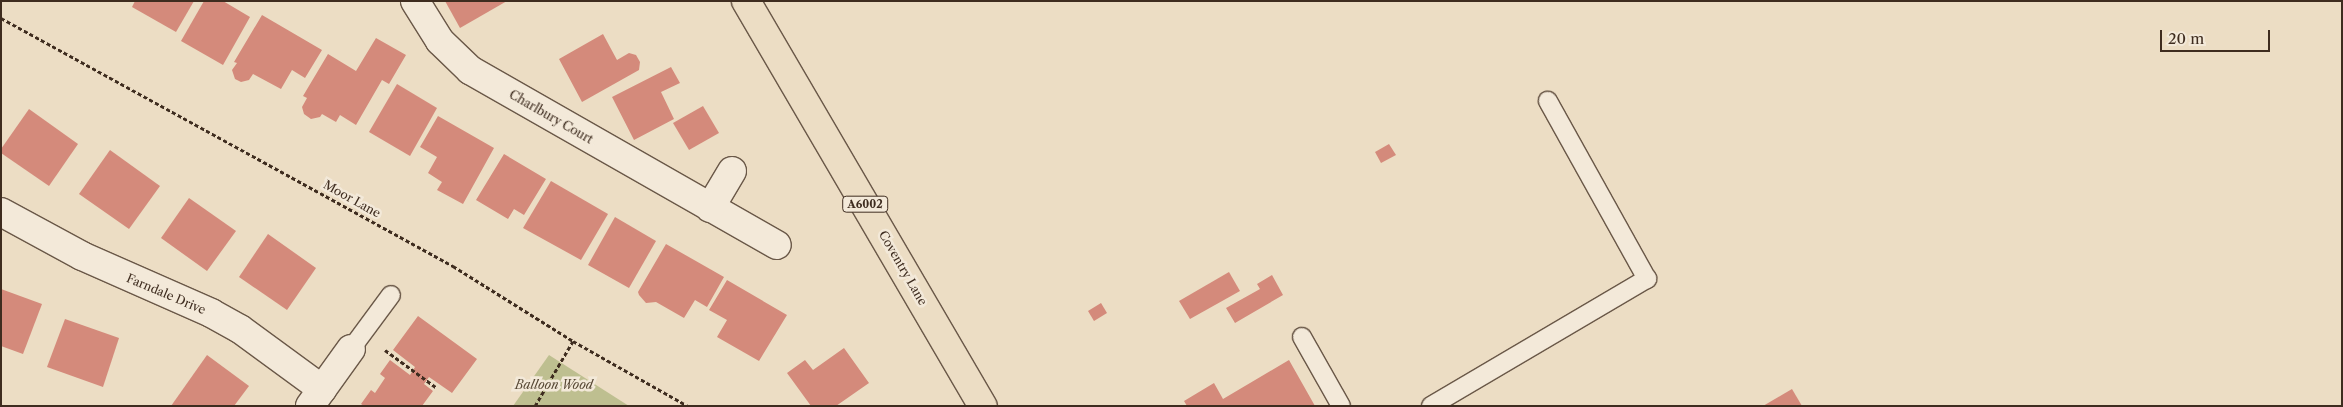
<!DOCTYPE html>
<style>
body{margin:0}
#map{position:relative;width:2343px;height:407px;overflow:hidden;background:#ecddc4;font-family:"Libre Caslon Text",serif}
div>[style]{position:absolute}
.green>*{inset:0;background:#bebf90}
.building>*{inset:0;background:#d48a7b}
.path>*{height:3px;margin-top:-1.5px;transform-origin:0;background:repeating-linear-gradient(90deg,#3e2c1f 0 4px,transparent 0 6.5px)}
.roads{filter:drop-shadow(1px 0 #6a5848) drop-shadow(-1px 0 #6a5848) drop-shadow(0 1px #6a5848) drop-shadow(0 -1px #6a5848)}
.service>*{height:18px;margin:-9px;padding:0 9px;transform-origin:9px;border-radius:9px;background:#f3e9d9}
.minor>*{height:28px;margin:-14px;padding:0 14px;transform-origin:14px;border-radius:14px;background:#f3e9d9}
.primary>*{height:28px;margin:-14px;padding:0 14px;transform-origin:14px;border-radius:14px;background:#ecddc4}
span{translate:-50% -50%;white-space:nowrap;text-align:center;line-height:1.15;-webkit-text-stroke:5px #f3e9d9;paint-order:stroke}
.shield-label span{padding:1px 4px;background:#f3e9d9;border:1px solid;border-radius:4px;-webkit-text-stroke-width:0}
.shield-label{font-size:11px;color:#3e2c1f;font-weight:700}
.street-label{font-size:12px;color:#3e2c1f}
.park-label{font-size:12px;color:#584936;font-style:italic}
.frame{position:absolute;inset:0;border:2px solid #3e2c1f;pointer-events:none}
.scale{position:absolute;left:2160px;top:30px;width:110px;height:22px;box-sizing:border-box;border:2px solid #3e2c1f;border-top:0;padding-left:6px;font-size:15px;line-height:18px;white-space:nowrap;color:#3e2c1f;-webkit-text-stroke:4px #f3e9d9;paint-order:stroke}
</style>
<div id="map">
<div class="green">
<i style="clip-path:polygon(549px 355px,629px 406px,513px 406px)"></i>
</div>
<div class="building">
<i style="clip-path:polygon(135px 1px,194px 1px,176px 32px,132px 7px)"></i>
<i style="clip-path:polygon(204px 1px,223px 1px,250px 17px,223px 65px,181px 41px)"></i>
<i style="clip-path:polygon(445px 1px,507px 1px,460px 28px)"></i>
<i style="clip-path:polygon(262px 15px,322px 50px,305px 78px,292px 70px,281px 89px,253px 74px,249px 80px,241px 82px,235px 79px,232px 70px,237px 63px,234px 62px)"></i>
<i style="clip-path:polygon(603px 34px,617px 60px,629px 53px,636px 55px,640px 62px,639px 70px,582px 102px,559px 59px)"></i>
<i style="clip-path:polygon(376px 38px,406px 55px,389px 84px,382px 80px,356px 125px,340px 115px,336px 122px,322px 114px,320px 117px,311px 119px,304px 114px,302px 107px,307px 98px,303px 96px,328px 54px,356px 71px)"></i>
<i style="clip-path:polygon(671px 67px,680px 83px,661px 92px,674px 119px,634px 140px,612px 97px)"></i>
<i style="clip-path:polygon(397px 84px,437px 108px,410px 156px,369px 132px)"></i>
<i style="clip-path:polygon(703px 106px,719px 133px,689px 150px,673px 123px)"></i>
<i style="clip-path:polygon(29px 109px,78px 144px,49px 186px,1px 153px,1px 149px)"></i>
<i style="clip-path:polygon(438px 116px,494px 148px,463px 204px,437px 190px,442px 182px,428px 173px,437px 157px,420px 147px)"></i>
<i style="clip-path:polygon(1389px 144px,1396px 155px,1381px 163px,1375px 152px)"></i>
<i style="clip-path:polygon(110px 150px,160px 186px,129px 229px,79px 194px)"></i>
<i style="clip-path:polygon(504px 154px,546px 179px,524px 215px,514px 209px,508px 219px,476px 200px)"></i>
<i style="clip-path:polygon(551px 181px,608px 214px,581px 260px,523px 228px)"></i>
<i style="clip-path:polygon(189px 198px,236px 231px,207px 271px,161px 238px)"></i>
<i style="clip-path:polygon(615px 217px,656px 241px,629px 288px,588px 265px)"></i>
<i style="clip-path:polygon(268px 234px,316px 268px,287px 310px,239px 277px)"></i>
<i style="clip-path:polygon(666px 244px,724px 277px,707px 307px,695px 300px,684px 318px,656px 302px,646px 303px,639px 295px,638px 292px)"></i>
<i style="clip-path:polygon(1229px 272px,1240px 291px,1190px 319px,1179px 301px)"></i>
<i style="clip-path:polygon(1272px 275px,1283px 295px,1235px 323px,1226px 308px,1260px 289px,1257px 284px)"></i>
<i style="clip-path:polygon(727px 280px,787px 315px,759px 361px,717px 337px,727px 320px,709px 310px)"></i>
<i style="clip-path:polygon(1px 289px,42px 304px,23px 354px,1px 346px)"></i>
<i style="clip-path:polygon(1101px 303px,1107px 313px,1094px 321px,1088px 311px)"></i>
<i style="clip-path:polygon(418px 316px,477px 359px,452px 393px,429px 377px,424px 384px,433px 391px,422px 406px,364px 406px,361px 404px,371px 390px,375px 393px,385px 378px,380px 374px,390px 360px,410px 375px,415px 367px,393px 350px)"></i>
<i style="clip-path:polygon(65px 319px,119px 338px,103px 387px,47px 367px)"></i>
<i style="clip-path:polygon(844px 348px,869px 383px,836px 406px,811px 406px,787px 373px,805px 360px,813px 370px)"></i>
<i style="clip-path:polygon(207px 355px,249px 386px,234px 406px,171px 406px)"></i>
<i style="clip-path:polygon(1289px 360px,1315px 406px,1187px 406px,1184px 401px,1214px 383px,1223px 399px)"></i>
<i style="clip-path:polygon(1792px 389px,1802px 406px,1763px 406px)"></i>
</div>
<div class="path">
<i style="left:1px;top:18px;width:516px;rotate:28.75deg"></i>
<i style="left:453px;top:266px;width:142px;rotate:32deg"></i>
<i style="left:573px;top:341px;width:132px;rotate:29.5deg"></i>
<i style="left:385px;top:350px;width:64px;rotate:36.2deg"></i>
<i style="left:535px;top:406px;width:75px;rotate:-59.7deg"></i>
</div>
<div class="roads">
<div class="service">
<i style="left:1302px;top:337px;width:79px;rotate:60.5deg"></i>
<i style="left:351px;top:349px;width:67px;rotate:-53.5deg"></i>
<i style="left:1431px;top:406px;width:251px;rotate:-30.5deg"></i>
<i style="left:1647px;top:279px;width:204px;rotate:-119.1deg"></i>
</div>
<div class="minor">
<i style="left:415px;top:1px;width:47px;rotate:58deg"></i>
<i style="left:440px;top:41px;width:42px;rotate:44deg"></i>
<i style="left:470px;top:70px;width:353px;rotate:29.7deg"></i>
<i style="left:710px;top:208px;width:43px;rotate:-59.3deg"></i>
<i style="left:1px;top:212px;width:92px;rotate:28.5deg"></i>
<i style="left:82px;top:256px;width:141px;rotate:23.8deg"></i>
<i style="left:211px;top:313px;width:33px;rotate:29deg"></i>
<i style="left:240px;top:329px;width:102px;rotate:36.2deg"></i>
<i style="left:310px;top:406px;width:70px;rotate:-54.3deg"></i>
</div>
<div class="primary">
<i style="left:746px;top:1px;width:469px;rotate:59.7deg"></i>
</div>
</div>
<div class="shield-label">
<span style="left:865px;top:204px">A6002</span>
</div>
<div class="street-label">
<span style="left:551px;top:117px;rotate:30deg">Charlbury Court</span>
<span style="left:352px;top:199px;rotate:29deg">Moor Lane</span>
<span style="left:903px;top:268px;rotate:60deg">Coventry Lane</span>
<span style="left:166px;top:294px;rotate:23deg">Farndale Drive</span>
</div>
<div class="park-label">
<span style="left:554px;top:385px">Balloon Wood</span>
</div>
<div class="frame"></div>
<div class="scale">20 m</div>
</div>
